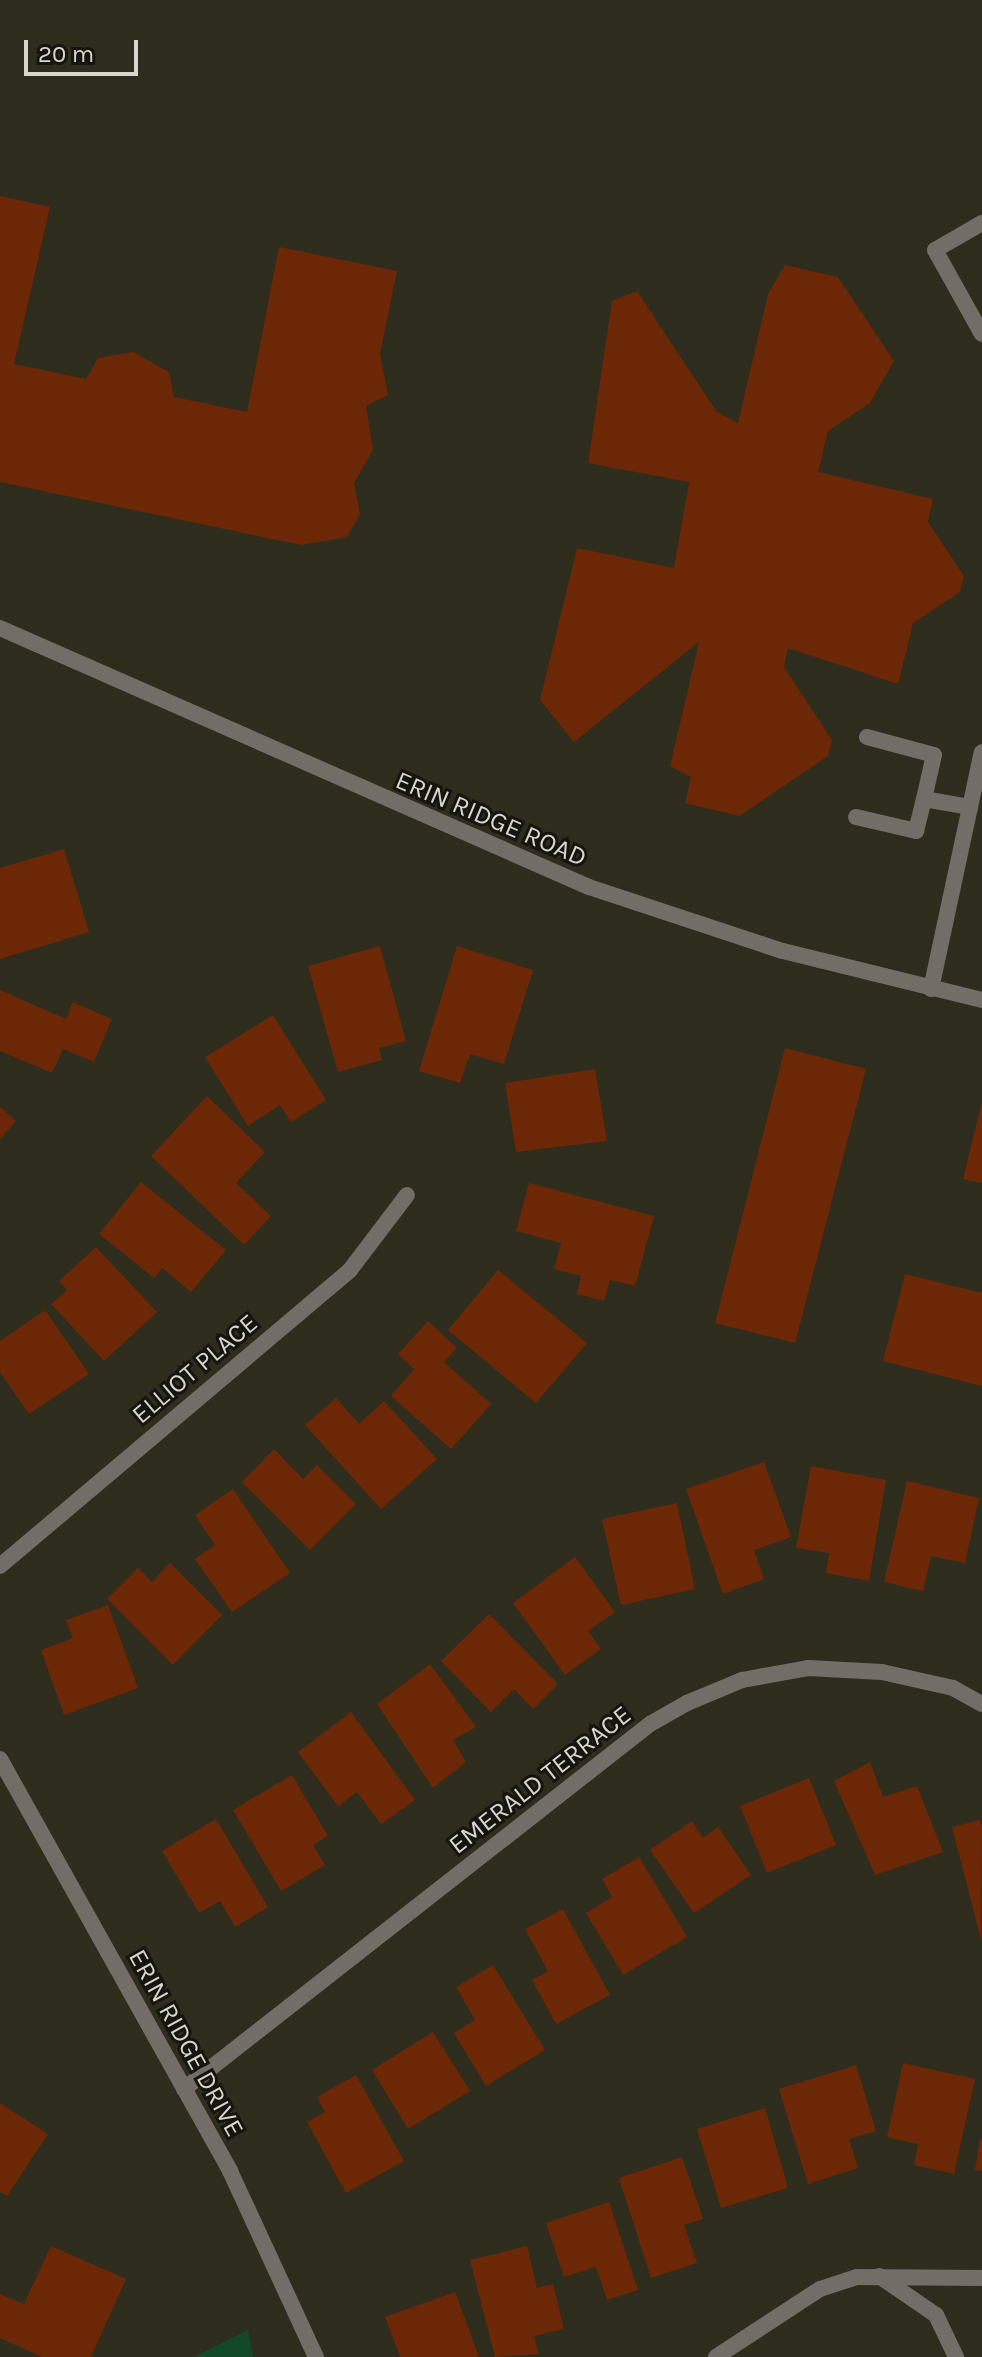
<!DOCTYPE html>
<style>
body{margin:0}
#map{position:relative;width:982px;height:2357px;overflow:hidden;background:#2e2c1d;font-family:Karla,sans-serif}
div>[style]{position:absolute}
.green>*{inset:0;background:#124a27}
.building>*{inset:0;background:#6c2707}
.service>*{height:16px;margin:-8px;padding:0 8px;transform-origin:8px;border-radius:8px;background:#736d68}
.minor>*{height:16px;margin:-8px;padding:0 8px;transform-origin:8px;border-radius:8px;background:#736d68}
.tertiary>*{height:16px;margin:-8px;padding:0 8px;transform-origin:8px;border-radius:8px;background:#736d68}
span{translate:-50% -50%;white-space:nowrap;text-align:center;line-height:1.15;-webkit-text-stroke:6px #15140e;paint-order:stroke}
.street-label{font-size:26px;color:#d7d5cc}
.scale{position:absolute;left:24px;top:40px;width:114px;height:36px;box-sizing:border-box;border:4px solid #d7d5cc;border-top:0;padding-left:10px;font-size:24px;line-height:28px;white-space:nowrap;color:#d7d5cc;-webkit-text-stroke:6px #15140e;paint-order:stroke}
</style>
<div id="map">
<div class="green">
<i style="clip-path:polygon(248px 2330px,253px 2357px,193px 2357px,194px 2357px)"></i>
</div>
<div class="building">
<i style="clip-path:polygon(0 196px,50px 207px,14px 364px,86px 379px,98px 358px,133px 352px,169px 372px,174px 397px,247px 412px,279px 247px,397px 271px,380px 353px,388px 395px,366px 406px,373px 450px,354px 483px,360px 514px,347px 537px,301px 545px,0 482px)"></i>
<i style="clip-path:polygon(785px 265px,838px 277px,894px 361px,870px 403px,828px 431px,818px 472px,933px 499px,928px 522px,964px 576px,960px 592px,913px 623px,898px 684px,788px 648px,784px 667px,832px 740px,828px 756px,739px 816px,685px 803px,691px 777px,670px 766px,699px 642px,574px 742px,540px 700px,577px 548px,674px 568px,689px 482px,588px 463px,612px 301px,637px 291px,716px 411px,738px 423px,768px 294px)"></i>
<i style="clip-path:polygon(64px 849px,89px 932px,0 959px,0 868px)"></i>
<i style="clip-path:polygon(380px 946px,406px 1041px,379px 1048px,382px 1060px,338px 1072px,308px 966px)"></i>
<i style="clip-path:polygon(457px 946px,533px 970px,504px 1064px,470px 1054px,460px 1083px,419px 1071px)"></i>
<i style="clip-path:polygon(0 990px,66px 1019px,73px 1002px,112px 1019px,94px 1062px,63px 1049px,52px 1073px,0 1051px)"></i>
<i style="clip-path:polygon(273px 1015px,326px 1100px,291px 1122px,280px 1105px,248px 1126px,205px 1057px)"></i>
<i style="clip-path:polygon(785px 1048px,866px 1069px,795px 1343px,715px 1323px)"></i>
<i style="clip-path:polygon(595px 1069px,607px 1141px,516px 1152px,505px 1083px)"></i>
<i style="clip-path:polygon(207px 1096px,265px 1152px,236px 1183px,271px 1216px,244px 1245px,151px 1156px)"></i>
<i style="clip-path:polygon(981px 1105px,982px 1105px,982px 1183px,963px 1179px)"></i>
<i style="clip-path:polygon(0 1107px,16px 1121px,0 1139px)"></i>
<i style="clip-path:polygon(141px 1182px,226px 1250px,191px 1292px,162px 1268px,154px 1278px,99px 1234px)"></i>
<i style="clip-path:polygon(529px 1183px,654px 1216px,635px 1286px,610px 1280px,604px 1301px,577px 1294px,581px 1276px,554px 1269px,561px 1243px,516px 1231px)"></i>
<i style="clip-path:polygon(96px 1247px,157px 1312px,104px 1361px,51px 1304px,67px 1290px,59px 1281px)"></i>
<i style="clip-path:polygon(498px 1270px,587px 1343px,536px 1403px,448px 1330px)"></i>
<i style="clip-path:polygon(905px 1274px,982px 1293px,982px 1386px,883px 1361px)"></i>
<i style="clip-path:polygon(45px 1310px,89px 1374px,29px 1414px,0 1372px,0 1341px)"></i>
<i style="clip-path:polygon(428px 1321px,457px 1348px,444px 1362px,491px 1404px,451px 1449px,391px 1396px,414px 1369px,398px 1354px)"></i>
<i style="clip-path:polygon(336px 1398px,359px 1424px,384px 1401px,437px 1459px,381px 1509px,305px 1425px)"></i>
<i style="clip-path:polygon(274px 1449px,303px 1479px,317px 1465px,356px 1504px,310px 1550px,242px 1482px)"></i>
<i style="clip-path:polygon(764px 1462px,791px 1537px,754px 1550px,764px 1579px,723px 1594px,686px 1489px)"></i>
<i style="clip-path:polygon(811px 1466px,886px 1480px,869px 1581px,826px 1573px,829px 1553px,796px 1548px)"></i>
<i style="clip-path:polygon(907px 1481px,979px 1498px,965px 1563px,931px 1556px,923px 1591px,884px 1582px)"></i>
<i style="clip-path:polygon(233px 1489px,290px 1573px,232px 1612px,195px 1559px,215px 1545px,195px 1515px)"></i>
<i style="clip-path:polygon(677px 1503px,695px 1589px,621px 1605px,602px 1519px)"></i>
<i style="clip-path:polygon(575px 1557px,615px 1612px,588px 1631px,601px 1649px,565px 1675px,513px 1603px)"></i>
<i style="clip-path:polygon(170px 1563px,222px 1615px,173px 1665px,107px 1599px,138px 1568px,152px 1582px)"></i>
<i style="clip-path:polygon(108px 1605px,138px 1688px,64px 1715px,41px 1650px,73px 1638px,66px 1620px)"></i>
<i style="clip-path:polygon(489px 1614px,558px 1684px,533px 1709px,514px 1689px,491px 1712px,441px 1661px)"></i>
<i style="clip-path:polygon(430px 1664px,476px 1727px,453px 1740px,466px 1762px,433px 1788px,377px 1704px)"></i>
<i style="clip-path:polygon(351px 1712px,415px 1800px,381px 1824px,357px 1792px,338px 1806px,298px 1752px)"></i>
<i style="clip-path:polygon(870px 1762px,883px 1797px,917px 1786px,943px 1852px,875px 1875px,834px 1781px)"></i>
<i style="clip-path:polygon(292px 1775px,328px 1836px,313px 1845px,325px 1865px,281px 1891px,233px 1810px)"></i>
<i style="clip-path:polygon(809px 1778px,836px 1845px,767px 1873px,740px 1806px)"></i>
<i style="clip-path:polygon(216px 1819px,268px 1907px,235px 1927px,220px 1901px,199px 1913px,162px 1851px)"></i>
<i style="clip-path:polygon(980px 1820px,982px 1827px,981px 1940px,952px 1827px)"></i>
<i style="clip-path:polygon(692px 1821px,703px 1838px,718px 1827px,751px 1875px,694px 1913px,650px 1850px)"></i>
<i style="clip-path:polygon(639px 1857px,687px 1937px,623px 1975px,586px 1913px,612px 1897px,602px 1879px)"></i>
<i style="clip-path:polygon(563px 1909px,610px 1995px,556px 2024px,532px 1980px,548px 1971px,525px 1929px)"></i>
<i style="clip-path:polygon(493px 1965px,545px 2050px,486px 2086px,454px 2033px,475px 2020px,456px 1987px)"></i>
<i style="clip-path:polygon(433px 2032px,470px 2091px,408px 2129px,372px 2070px)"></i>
<i style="clip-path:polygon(903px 2063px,975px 2079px,954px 2174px,914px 2165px,918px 2144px,887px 2137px)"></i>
<i style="clip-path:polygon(856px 2065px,876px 2131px,849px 2139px,858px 2168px,808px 2184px,779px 2089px)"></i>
<i style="clip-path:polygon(356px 2075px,404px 2161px,346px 2193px,307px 2122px,325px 2112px,317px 2097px)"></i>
<i style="clip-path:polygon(0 2103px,48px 2134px,7px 2196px,0 2192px)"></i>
<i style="clip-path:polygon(765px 2108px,788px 2188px,721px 2208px,697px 2129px)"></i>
<i style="clip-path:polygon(980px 2139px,982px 2139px,982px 2171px,975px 2170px)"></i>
<i style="clip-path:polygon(682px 2157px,703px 2219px,684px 2225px,697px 2263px,651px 2278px,619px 2178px)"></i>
<i style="clip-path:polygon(609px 2202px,638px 2290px,607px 2300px,596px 2267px,564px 2277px,546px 2223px)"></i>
<i style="clip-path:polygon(51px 2246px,126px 2279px,91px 2357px,42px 2357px,0 2338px,0 2294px,24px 2304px)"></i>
<i style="clip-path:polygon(527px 2246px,537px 2288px,553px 2284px,564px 2329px,534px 2336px,539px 2354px,495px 2357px,470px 2260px)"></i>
<i style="clip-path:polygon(455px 2292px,479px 2357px,400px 2357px,385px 2317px)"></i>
</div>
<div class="service">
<i style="left:982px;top:223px;width:54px;rotate:150.1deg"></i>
<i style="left:935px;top:250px;width:96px;rotate:60.8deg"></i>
<i style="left:867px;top:737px;width:69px;rotate:15deg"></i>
<i style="left:934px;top:755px;width:45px;rotate:102.8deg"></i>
<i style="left:856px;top:817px;width:62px;rotate:13.1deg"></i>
<i style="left:916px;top:831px;width:33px;rotate:-76deg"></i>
<i style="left:924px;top:799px;width:47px;rotate:9.9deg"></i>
<i style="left:931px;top:989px;width:242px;rotate:-77.9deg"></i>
</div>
<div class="minor">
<i style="left:0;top:1566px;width:458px;rotate:-40.2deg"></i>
<i style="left:350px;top:1270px;width:94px;rotate:-52.8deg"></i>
<i style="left:184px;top:2089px;width:592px;rotate:-38.07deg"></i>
<i style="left:650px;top:1724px;width:43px;rotate:-29.6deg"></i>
<i style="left:687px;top:1703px;width:60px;rotate:-22.7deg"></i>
<i style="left:742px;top:1680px;width:67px;rotate:-10.3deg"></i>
<i style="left:808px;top:1668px;width:74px;rotate:3.1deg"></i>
<i style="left:882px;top:1672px;width:73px;rotate:12.7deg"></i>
<i style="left:953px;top:1688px;width:33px;rotate:29deg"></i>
<i style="left:879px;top:2276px;width:69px;rotate:34.4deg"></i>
<i style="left:936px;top:2315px;width:47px;rotate:64.5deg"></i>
<i style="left:716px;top:2357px;width:124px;rotate:-33.2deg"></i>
<i style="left:820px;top:2289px;width:39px;rotate:-18deg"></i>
<i style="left:857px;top:2277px;width:125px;rotate:0.5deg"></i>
</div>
<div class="tertiary">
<i style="left:0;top:628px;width:643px;rotate:23.74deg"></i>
<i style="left:589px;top:887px;width:204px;rotate:18.3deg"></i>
<i style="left:783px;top:951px;width:205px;rotate:13.8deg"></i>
<i style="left:0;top:1759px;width:472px;rotate:60.8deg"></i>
<i style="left:230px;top:2171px;width:205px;rotate:65.2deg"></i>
</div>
<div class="street-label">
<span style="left:491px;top:819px;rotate:23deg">ERIN RIDGE ROAD</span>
<span style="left:195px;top:1369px;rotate:-40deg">ELLIOT PLACE</span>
<span style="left:540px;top:1780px;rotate:-38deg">EMERALD TERRACE</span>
<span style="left:186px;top:2043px;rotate:61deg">ERIN RIDGE DRIVE</span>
</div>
<div class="scale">20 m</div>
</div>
